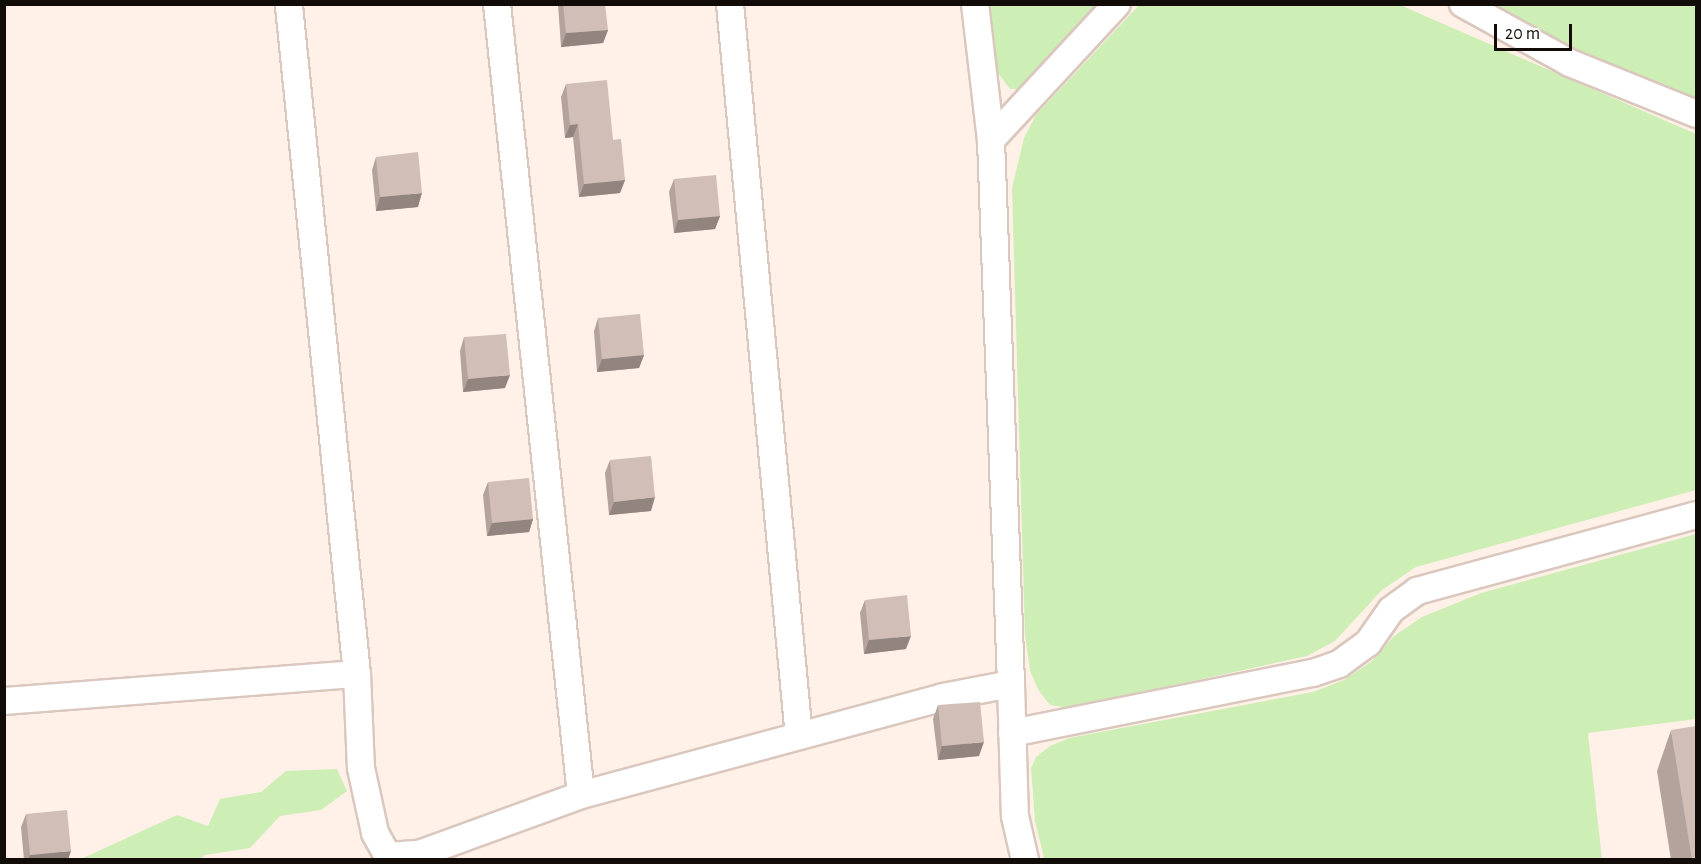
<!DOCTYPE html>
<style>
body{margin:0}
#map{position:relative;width:1701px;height:864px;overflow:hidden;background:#fff0e8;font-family:"Alegreya Sans",sans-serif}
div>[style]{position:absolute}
.green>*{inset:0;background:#cdeeb4}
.roads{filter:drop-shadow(2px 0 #dac7be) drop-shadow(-2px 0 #dac7be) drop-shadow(0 2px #dac7be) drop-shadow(0 -2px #dac7be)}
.minor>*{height:26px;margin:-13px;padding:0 13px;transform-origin:13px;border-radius:13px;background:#fff}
.wall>*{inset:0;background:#b4a39d}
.shaded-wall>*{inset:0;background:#92857f}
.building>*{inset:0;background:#d1beb6}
span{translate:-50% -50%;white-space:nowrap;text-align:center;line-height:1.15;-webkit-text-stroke:4.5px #fff;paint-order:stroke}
.frame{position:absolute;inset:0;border:6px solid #120c09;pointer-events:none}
.scale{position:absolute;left:1494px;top:24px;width:78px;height:27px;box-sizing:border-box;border:3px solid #120c09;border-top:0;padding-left:8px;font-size:18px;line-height:21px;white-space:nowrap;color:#120c09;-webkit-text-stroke:4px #fff;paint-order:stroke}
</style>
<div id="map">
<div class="green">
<i style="clip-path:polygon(1140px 4px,1400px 5px,1696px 134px,1696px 490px,1416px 567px,1382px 590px,1335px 641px,1307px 656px,1069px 708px,1050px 705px,1039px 691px,1030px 671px,1025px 635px,1012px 188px,1024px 138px,1036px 115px)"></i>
<i style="clip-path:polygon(986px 5px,1100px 5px,1017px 89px,1010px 89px,998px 73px)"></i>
<i style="clip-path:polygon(1483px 5px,1696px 5px,1696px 101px,1639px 79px)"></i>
<i style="clip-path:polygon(1696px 534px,1696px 719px,1588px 733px,1602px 859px,1044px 858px,1035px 821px,1031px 768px,1036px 757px,1050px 746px,1069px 738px,1313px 692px,1344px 680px,1372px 661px,1394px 636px,1422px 617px,1481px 593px)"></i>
<i style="clip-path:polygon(337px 769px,347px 791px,321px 810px,280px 816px,250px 848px,205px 855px,200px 859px,81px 859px,177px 815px,208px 826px,220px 799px,261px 792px,286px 771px)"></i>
</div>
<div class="roads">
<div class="minor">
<i style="left:497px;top:4px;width:795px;rotate:83.94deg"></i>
<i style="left:581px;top:795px;width:375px;rotate:-15.1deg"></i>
<i style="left:943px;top:697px;width:69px;rotate:-10.8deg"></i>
<i style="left:1011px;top:684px;width:132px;rotate:88.3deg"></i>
<i style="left:1015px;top:816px;width:45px;rotate:77.2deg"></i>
<i style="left:730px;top:4px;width:735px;rotate:84.62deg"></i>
<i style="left:975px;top:4px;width:137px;rotate:83.3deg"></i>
<i style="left:991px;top:140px;width:544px;rotate:87.89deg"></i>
<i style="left:1463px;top:4px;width:122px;rotate:28.9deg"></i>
<i style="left:1570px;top:63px;width:136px;rotate:22deg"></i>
<i style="left:289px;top:6px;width:671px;rotate:84.19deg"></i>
<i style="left:991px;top:140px;width:185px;rotate:-47.2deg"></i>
<i style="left:4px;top:701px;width:354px;rotate:-4.4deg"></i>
<i style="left:357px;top:674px;width:94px;rotate:87.6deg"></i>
<i style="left:361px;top:768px;width:66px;rotate:77.8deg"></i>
<i style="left:375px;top:833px;width:26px;rotate:61deg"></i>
<i style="left:388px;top:856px;width:31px;rotate:-4deg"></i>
<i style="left:419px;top:854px;width:172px;rotate:-20deg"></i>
<i style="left:1012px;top:733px;width:307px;rotate:-11.3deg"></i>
<i style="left:1313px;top:673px;width:28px;rotate:-19deg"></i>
<i style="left:1339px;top:664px;width:36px;rotate:-36deg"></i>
<i style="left:1368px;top:643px;width:40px;rotate:-55.1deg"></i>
<i style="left:1391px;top:610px;width:32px;rotate:-36deg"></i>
<i style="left:1417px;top:591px;width:289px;rotate:-15.2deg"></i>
</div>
</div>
<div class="wall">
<i style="clip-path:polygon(558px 4px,563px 4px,608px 30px,603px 43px,561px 47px)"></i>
<i style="clip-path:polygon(566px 84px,613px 140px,625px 180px,620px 193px,579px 197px,573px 137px,565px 138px,561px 97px)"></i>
<i style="clip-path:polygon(376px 157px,418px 207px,376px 211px,372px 170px)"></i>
<i style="clip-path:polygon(674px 179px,720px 216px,715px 229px,674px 233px,669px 192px)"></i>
<i style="clip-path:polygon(598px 318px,644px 355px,639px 368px,597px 372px,594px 331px)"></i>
<i style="clip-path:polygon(464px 337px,505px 388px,463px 392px,460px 351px)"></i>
<i style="clip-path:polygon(610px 460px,651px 511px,609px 515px,605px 473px)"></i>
<i style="clip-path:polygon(488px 482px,533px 519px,529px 532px,487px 536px,483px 495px)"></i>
<i style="clip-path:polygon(865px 600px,906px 649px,864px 654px,860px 613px)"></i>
<i style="clip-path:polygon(938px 705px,979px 756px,938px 760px,933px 719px)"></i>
<i style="clip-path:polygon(1671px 730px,1696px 860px,1671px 860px,1657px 771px)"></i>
<i style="clip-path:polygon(26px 814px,68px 860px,24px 860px,21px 827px)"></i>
</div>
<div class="shaded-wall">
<i style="clip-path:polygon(608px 30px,603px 43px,561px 47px,566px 33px)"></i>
<i style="clip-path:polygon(578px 124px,573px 137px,565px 138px,570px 125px)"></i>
<i style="clip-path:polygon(625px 180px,620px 193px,579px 197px,584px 184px)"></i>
<i style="clip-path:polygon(422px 193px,418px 207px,376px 211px,380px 197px)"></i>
<i style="clip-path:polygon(720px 216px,715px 229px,674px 233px,678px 220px)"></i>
<i style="clip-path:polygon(644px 355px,639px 368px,597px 372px,602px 359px)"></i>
<i style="clip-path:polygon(510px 375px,505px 388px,463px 392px,468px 379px)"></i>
<i style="clip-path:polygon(655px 497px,651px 511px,609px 515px,614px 502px)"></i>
<i style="clip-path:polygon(533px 519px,529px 532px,487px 536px,492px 523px)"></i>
<i style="clip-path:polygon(911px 636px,906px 649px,864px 654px,869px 640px)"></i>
<i style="clip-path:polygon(984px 742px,979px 756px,938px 760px,942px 746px)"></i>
<i style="clip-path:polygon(71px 851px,68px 860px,28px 860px,30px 855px)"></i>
</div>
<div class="building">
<i style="clip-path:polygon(563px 4px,605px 4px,608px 30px,566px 33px)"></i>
<i style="clip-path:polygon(607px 80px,613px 140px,621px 139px,625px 180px,584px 184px,578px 124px,570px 125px,566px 84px)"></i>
<i style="clip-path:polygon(418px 152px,422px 193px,380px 197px,376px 157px)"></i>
<i style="clip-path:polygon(716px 175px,720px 216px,678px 220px,674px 179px)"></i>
<i style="clip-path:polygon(640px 314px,644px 355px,602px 359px,598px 318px)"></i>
<i style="clip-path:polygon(506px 334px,510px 375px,468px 379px,464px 337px)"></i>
<i style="clip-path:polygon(651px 456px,655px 497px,614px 502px,610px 460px)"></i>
<i style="clip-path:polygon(529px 478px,533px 519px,492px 523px,488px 482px)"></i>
<i style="clip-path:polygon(907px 595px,911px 636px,869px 640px,865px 600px)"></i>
<i style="clip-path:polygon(980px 702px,984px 742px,942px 746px,938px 705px)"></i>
<i style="clip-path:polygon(1696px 726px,1696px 860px,1692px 860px,1671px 730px)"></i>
<i style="clip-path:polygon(67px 810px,71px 851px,30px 855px,26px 814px)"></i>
</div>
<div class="frame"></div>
<div class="scale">20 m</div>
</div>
